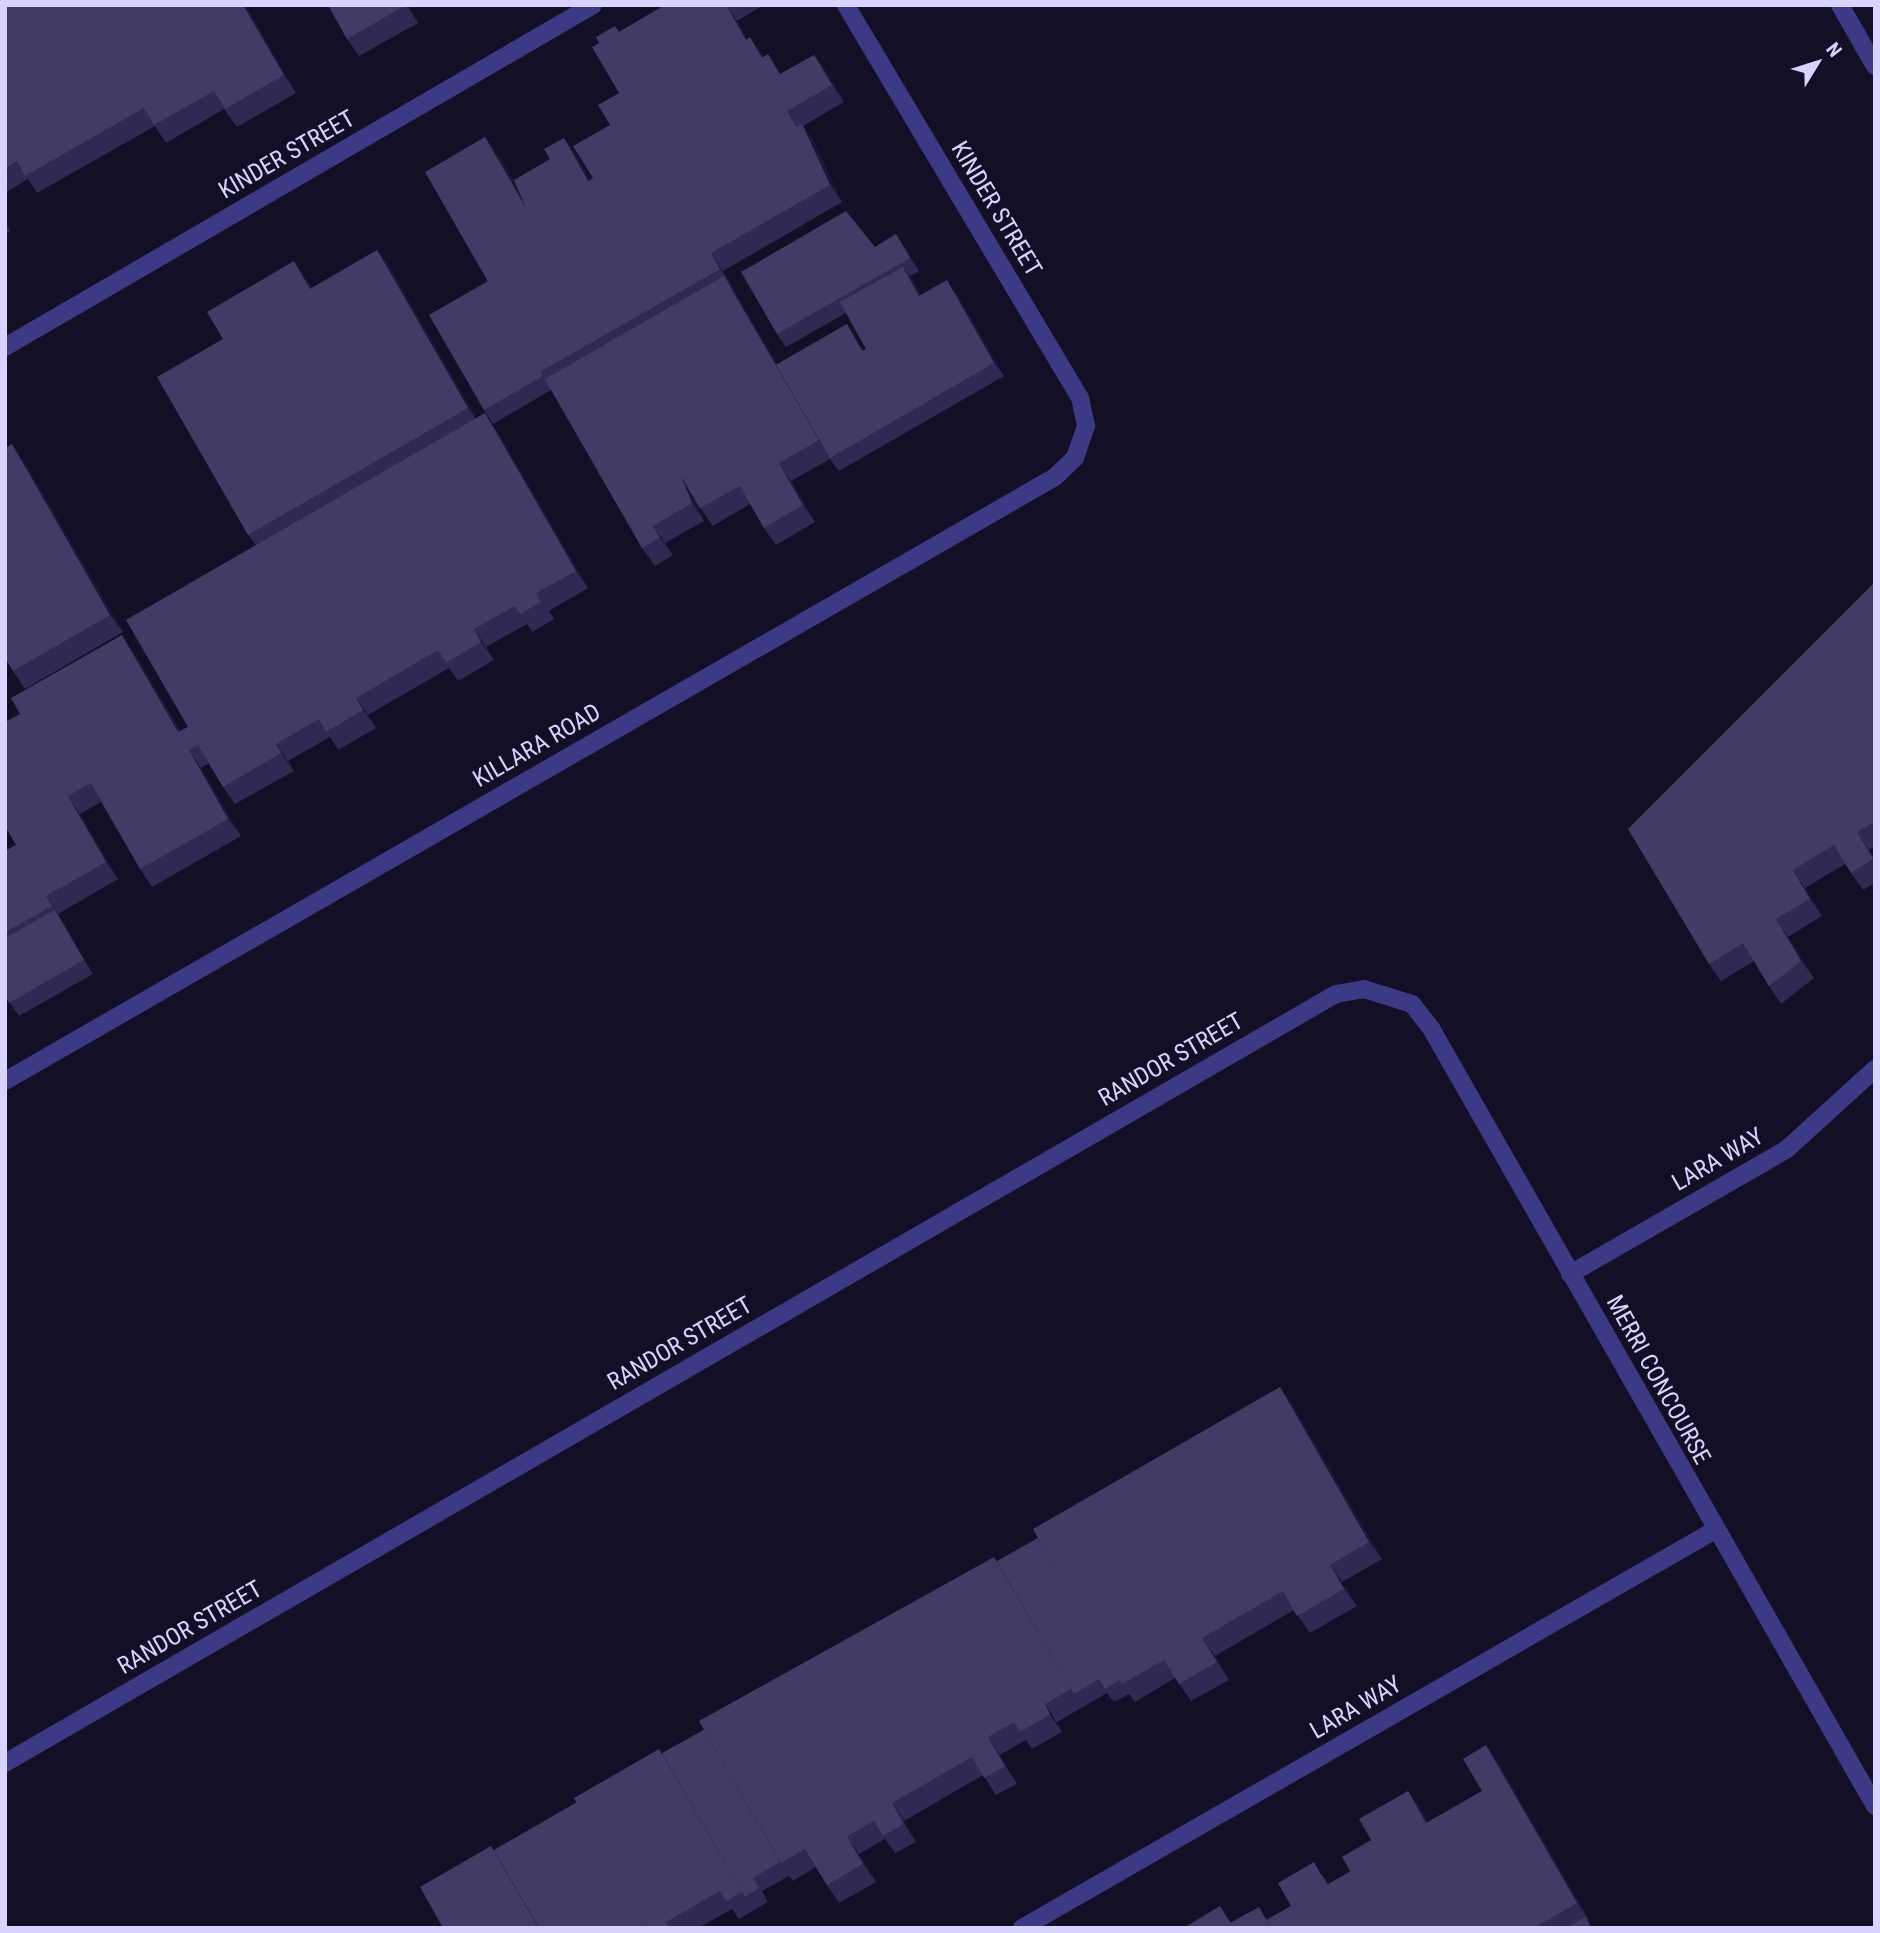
<!DOCTYPE html>
<style>
body{margin:0}
#map{position:relative;width:1880px;height:1933px;overflow:hidden;background:#130f26;font-family:"Roboto Condensed",sans-serif}
div>[style]{position:absolute}
.street>*{height:18px;margin:-9px;padding:0 9px;transform-origin:9px;border-radius:9px;background:#3d3a85}
.wall>*{inset:0;background:#312854}
.shaded-wall>*{inset:0;background:#1d163a}
.building>*{inset:0;background:#433a66}
span{translate:-50% -50%;white-space:nowrap;text-align:center;line-height:1.15;-webkit-text-stroke:6px #130f26;paint-order:stroke}
.street-label{font-size:24px;color:#d9d4ff}
.frame{position:absolute;inset:0;border:7px solid #d9d4ff;pointer-events:none}
.north{position:absolute;left:1782px;top:28px;width:70px;height:70px;-webkit-text-stroke:5px #130f26;paint-order:stroke;rotate:52deg;font-size:19px;font-weight:700;line-height:28px;text-align:center;color:#d9d4ff}
.north::after{content:'';display:block;margin:auto;width:24px;height:32px;background:#d9d4ff;clip-path:polygon(50% 0,100% 100%,50% 72%,0 100%)}
</style>
<div id="map">
<div class="street">
<i style="left:1840px;top:5px;width:70px;rotate:60.2deg"></i>
<i style="left:5px;top:347px;width:680px;rotate:-30.18deg"></i>
<i style="left:5px;top:1081px;width:1211px;rotate:-29.91deg"></i>
<i style="left:1055px;top:477px;width:28px;rotate:-44deg"></i>
<i style="left:1075px;top:458px;width:34px;rotate:-71deg"></i>
<i style="left:1086px;top:426px;width:29px;rotate:-102deg"></i>
<i style="left:1080px;top:398px;width:457px;rotate:-120.8deg"></i>
<i style="left:1570px;top:1274px;width:250px;rotate:-29.9deg"></i>
<i style="left:1787px;top:1149px;width:119px;rotate:-42.3deg"></i>
<i style="left:5px;top:1763px;width:1537px;rotate:-30.02deg"></i>
<i style="left:1336px;top:994px;width:28px;rotate:-10deg"></i>
<i style="left:1364px;top:989px;width:50px;rotate:17.4deg"></i>
<i style="left:1412px;top:1004px;width:33px;rotate:52deg"></i>
<i style="left:1432px;top:1030px;width:894px;rotate:60.28deg"></i>
<i style="left:1022px;top:1928px;width:799px;rotate:-29.87deg"></i>
</div>
<div class="wall">
<i style="clip-path:polygon(5px 5px,245px 5px,296px 93px,237px 127px,224px 109px,166px 143px,155px 126px,37px 193px,28px 179px,5px 193px)"></i>
<i style="clip-path:polygon(328px 5px,408px 5px,418px 23px,359px 56px,347px 39px)"></i>
<i style="clip-path:polygon(665px 5px,762px 5px,762px 6px,737px 21px,747px 39px,764px 57px,781px 74px,814px 55px,827px 72px,844px 102px,803px 126px,814px 142px,842px 202px,723px 271px,777px 364px,847px 324px,863px 351px,866px 349px,846px 313px,786px 347px,777px 334px,875px 247px,896px 234px,919px 271px,910px 276px,921px 295px,956px 293px,1004px 376px,839px 471px,830px 459px,791px 481px,815px 522px,776px 545px,764px 528px,750px 504px,713px 526px,697px 503px,704px 521px,665px 543px,673px 555px,655px 566px,642px 548px,551px 390px,493px 424px,484px 410px,488px 281px,498px 154px,520px 193px,550px 159px,564px 138px,576px 155px,590px 180px,593px 178px,610px 125px,619px 93px,619px 32px)"></i>
<i style="clip-path:polygon(5px 223px,10px 231px,5px 234px)"></i>
<i style="clip-path:polygon(377px 250px,390px 268px,476px 418px,497px 431px,588px 588px,549px 611px,554px 619px,532px 632px,527px 624px,486px 647px,494px 660px,458px 681px,449px 668px,368px 715px,376px 728px,338px 750px,330px 737px,288px 761px,294px 771px,235px 804px,223px 787px,209px 763px,201px 768px,241px 836px,152px 887px,140px 869px,101px 802px,80px 814px,118px 879px,58px 914px,93px 974px,19px 1016px,5px 996px,5px 851px,16px 845px,134px 653px,180px 731px,188px 727px,256px 545px,248px 535px,223px 339px,306px 279px,312px 288px)"></i>
<i style="clip-path:polygon(24px 462px,123px 632px,25px 689px,13px 671px)"></i>
<i style="clip-path:polygon(1875px 582px,1875px 846px,1869px 850px,1875px 859px,1875px 883px,1863px 890px,1845px 864px,1805px 888px,1822px 916px,1788px 937px,1814px 978px,1781px 1004px,1769px 986px,1754px 961px,1721px 981px,1709px 964px)"></i>
<i style="clip-path:polygon(1280px 1387px,1292px 1405px,1382px 1559px,1342px 1582px,1357px 1606px,1310px 1633px,1294px 1610px,1215px 1656px,1229px 1680px,1191px 1701px,1175px 1678px,1135px 1702px,1129px 1694px,1114px 1702px,1107px 1693px,1057px 1722px,1062px 1732px,1032px 1749px,1026px 1740px,1000px 1755px,1017px 1784px,996px 1795px,983px 1775px,904px 1821px,916px 1842px,895px 1853px,885px 1839px,859px 1854px,876px 1882px,839px 1903px,827px 1885px,816px 1867px,793px 1881px,789px 1876px,762px 1891px,768px 1902px,739px 1919px,732px 1909px,698px 1928px,443px 1928px,494px 1850px,1038px 1538px)"></i>
<i style="clip-path:polygon(1498px 1763px,1589px 1920px,1588px 1921px,1592px 1928px,1184px 1928px,1220px 1906px,1231px 1923px,1267px 1919px,1291px 1906px,1323px 1875px,1328px 1884px,1351px 1871px,1371px 1840px,1408px 1791px,1428px 1822px,1482px 1791px)"></i>
</div>
<div class="shaded-wall">
<i style="clip-path:polygon(243px 5px,245px 5px,296px 93px,284px 75px)"></i>
<i style="clip-path:polygon(406px 5px,408px 5px,418px 23px)"></i>
<i style="clip-path:polygon(726px 5px,737px 21px,758px 58px,746px 40px)"></i>
<i style="clip-path:polygon(750px 37px,763px 55px,774px 76px,762px 58px)"></i>
<i style="clip-path:polygon(814px 55px,827px 72px,844px 102px,832px 85px)"></i>
<i style="clip-path:polygon(802px 124px,814px 142px,842px 202px,830px 185px)"></i>
<i style="clip-path:polygon(485px 137px,498px 154px,539px 225px,526px 208px)"></i>
<i style="clip-path:polygon(564px 138px,576px 155px,601px 199px,588px 181px)"></i>
<i style="clip-path:polygon(896px 234px,906px 248px,919px 271px,910px 258px)"></i>
<i style="clip-path:polygon(377px 250px,390px 268px,481px 426px,468px 408px)"></i>
<i style="clip-path:polygon(711px 253px,723px 271px,732px 286px,720px 269px)"></i>
<i style="clip-path:polygon(294px 261px,306px 279px,322px 307px,310px 289px)"></i>
<i style="clip-path:polygon(903px 267px,912px 280px,929px 309px,919px 296px)"></i>
<i style="clip-path:polygon(724px 276px,736px 293px,831px 458px,819px 440px)"></i>
<i style="clip-path:polygon(947px 280px,956px 293px,1004px 376px,994px 363px)"></i>
<i style="clip-path:polygon(847px 324px,856px 338px,871px 365px,862px 351px)"></i>
<i style="clip-path:polygon(485px 413px,497px 431px,588px 588px,576px 571px)"></i>
<i style="clip-path:polygon(12px 444px,24px 462px,123px 632px,110px 615px)"></i>
<i style="clip-path:polygon(779px 463px,791px 481px,815px 522px,803px 505px)"></i>
<i style="clip-path:polygon(681px 476px,693px 493px,704px 521px,692px 503px)"></i>
<i style="clip-path:polygon(653px 526px,665px 543px,673px 555px,660px 538px)"></i>
<i style="clip-path:polygon(474px 629px,486px 647px,494px 660px,481px 642px)"></i>
<i style="clip-path:polygon(122px 635px,134px 653px,190px 750px,178px 732px)"></i>
<i style="clip-path:polygon(356px 698px,368px 715px,376px 728px,363px 710px)"></i>
<i style="clip-path:polygon(276px 744px,288px 761px,294px 771px,281px 753px)"></i>
<i style="clip-path:polygon(189px 750px,201px 768px,241px 836px,228px 819px)"></i>
<i style="clip-path:polygon(68px 796px,80px 814px,118px 879px,106px 862px)"></i>
<i style="clip-path:polygon(1857px 832px,1875px 859px,1875px 861px)"></i>
<i style="clip-path:polygon(1793px 870px,1805px 888px,1822px 916px,1810px 899px)"></i>
<i style="clip-path:polygon(46px 896px,58px 914px,93px 974px,84px 960px)"></i>
<i style="clip-path:polygon(1776px 919px,1788px 937px,1814px 978px,1801px 961px)"></i>
<i style="clip-path:polygon(1280px 1387px,1292px 1405px,1382px 1559px,1369px 1542px)"></i>
<i style="clip-path:polygon(1330px 1565px,1342px 1582px,1357px 1606px,1344px 1589px)"></i>
<i style="clip-path:polygon(1202px 1638px,1215px 1656px,1229px 1680px,1217px 1662px)"></i>
<i style="clip-path:polygon(1045px 1704px,1057px 1722px,1062px 1732px,1050px 1715px)"></i>
<i style="clip-path:polygon(988px 1737px,1000px 1755px,1017px 1784px,1005px 1766px)"></i>
<i style="clip-path:polygon(1486px 1745px,1498px 1763px,1589px 1920px,1577px 1903px)"></i>
<i style="clip-path:polygon(1408px 1791px,1421px 1809px,1439px 1841px,1426px 1823px)"></i>
<i style="clip-path:polygon(892px 1803px,904px 1821px,916px 1842px,904px 1824px)"></i>
<i style="clip-path:polygon(847px 1836px,859px 1854px,876px 1882px,863px 1864px)"></i>
</div>
<div class="building">
<i style="clip-path:polygon(5px 5px,164px 5px,165px 6px,167px 5px,243px 5px,284px 75px,225px 109px,214px 91px,154px 125px,144px 108px,25px 176px,17px 161px,5px 168px)"></i>
<i style="clip-path:polygon(328px 5px,406px 5px,347px 39px)"></i>
<i style="clip-path:polygon(665px 5px,726px 5px,746px 40px,750px 37px,762px 58px,768px 54px,780px 74px,814px 55px,832px 85px,787px 111px,796px 127px,802px 124px,830px 185px,711px 253px,720px 269px,540px 372px,425px 172px,485px 137px,526px 208px,514px 180px,550px 159px,544px 149px,564px 138px,588px 181px,593px 178px,573px 146px,610px 125px,598px 105px,619px 93px,592px 47px,599px 43px,596px 37px,615px 26px,619px 32px)"></i>
<i style="clip-path:polygon(846px 211px,875px 247px,896px 234px,910px 258px,777px 334px,741px 272px)"></i>
<i style="clip-path:polygon(377px 250px,468px 408px,248px 535px,157px 377px,223px 339px,207px 312px,294px 261px,310px 289px)"></i>
<i style="clip-path:polygon(903px 267px,919px 296px,947px 280px,994px 363px,830px 458px,776px 365px,847px 324px,862px 351px,866px 349px,840px 302px)"></i>
<i style="clip-path:polygon(724px 276px,819px 440px,779px 463px,803px 505px,764px 528px,740px 486px,700px 508px,681px 476px,692px 503px,653px 526px,660px 538px,642px 548px,545px 379px)"></i>
<i style="clip-path:polygon(488px 281px,543px 376px,484px 410px,429px 315px)"></i>
<i style="clip-path:polygon(485px 413px,576px 571px,536px 593px,541px 602px,520px 614px,515px 606px,474px 629px,481px 642px,446px 663px,438px 650px,356px 698px,363px 710px,326px 732px,319px 719px,276px 744px,281px 753px,223px 787px,198px 745px,189px 750px,228px 819px,140px 869px,91px 783px,68px 796px,106px 862px,46px 896px,52px 906px,5px 932px,5px 851px,16px 845px,5px 826px,5px 722px,20px 714px,11px 698px,122px 635px,178px 732px,188px 727px,126px 620px)"></i>
<i style="clip-path:polygon(12px 444px,110px 615px,13px 671px,5px 658px,5px 448px)"></i>
<i style="clip-path:polygon(1875px 582px,1875px 822px,1857px 832px,1873px 859px,1851px 873px,1834px 845px,1793px 870px,1810px 899px,1776px 919px,1801px 961px,1769px 986px,1743px 943px,1709px 964px,1628px 829px)"></i>
<i style="clip-path:polygon(55px 910px,84px 960px,9px 1003px,5px 996px,5px 938px)"></i>
<i style="clip-path:polygon(1280px 1387px,1369px 1542px,1330px 1565px,1344px 1589px,1297px 1616px,1283px 1591px,1202px 1638px,1217px 1662px,1179px 1684px,1164px 1660px,1122px 1684px,1033px 1529px)"></i>
<i style="clip-path:polygon(1038px 1538px,1120px 1680px,1105px 1689px,1099px 1679px,1074px 1694px,997px 1561px)"></i>
<i style="clip-path:polygon(994px 1557px,1071px 1689px,1045px 1704px,1050px 1715px,1020px 1732px,1014px 1722px,988px 1737px,1005px 1766px,984px 1778px,972px 1757px,892px 1803px,904px 1824px,883px 1836px,874px 1821px,847px 1836px,863px 1864px,827px 1885px,805px 1849px,781px 1863px,699px 1721px)"></i>
<i style="clip-path:polygon(704px 1730px,780px 1862px,753px 1878px,759px 1888px,745px 1897px,662px 1753px)"></i>
<i style="clip-path:polygon(1486px 1745px,1577px 1903px,1534px 1928px,1383px 1928px,1342px 1857px,1371px 1840px,1359px 1819px,1408px 1791px,1426px 1823px,1482px 1791px,1463px 1759px)"></i>
<i style="clip-path:polygon(659px 1749px,742px 1892px,726px 1901px,720px 1891px,666px 1922px,669px 1928px,649px 1928px,574px 1798px)"></i>
<i style="clip-path:polygon(577px 1802px,649px 1928px,539px 1928px,494px 1850px)"></i>
<i style="clip-path:polygon(491px 1846px,538px 1928px,443px 1928px,420px 1887px)"></i>
<i style="clip-path:polygon(1314px 1862px,1327px 1885px,1351px 1871px,1383px 1928px,1271px 1928px,1267px 1920px,1291px 1906px,1278px 1883px)"></i>
<i style="clip-path:polygon(1220px 1906px,1230px 1923px,1259px 1907px,1271px 1928px,1184px 1928px)"></i>
<i style="clip-path:polygon(1585px 1917px,1591px 1928px,1567px 1928px)"></i>
</div>
<div class="street-label">
<span style="left:287px;top:155px;rotate:-30deg">KINDER STREET</span>
<span style="left:996px;top:209px;rotate:59deg">KINDER STREET</span>
<span style="left:537px;top:746px;rotate:-30deg">KILLARA ROAD</span>
<span style="left:1171px;top:1060px;rotate:-30deg">RANDOR STREET</span>
<span style="left:1718px;top:1160px;rotate:-30deg">LARA WAY</span>
<span style="left:680px;top:1344px;rotate:-30deg">RANDOR STREET</span>
<span style="left:1658px;top:1380px;rotate:61deg">MERRI CONCOURSE</span>
<span style="left:190px;top:1628px;rotate:-30deg">RANDOR STREET</span>
<span style="left:1356px;top:1708px;rotate:-30deg">LARA WAY</span>
</div>
<div class="frame"></div>
<div class="north">N</div>
</div>
